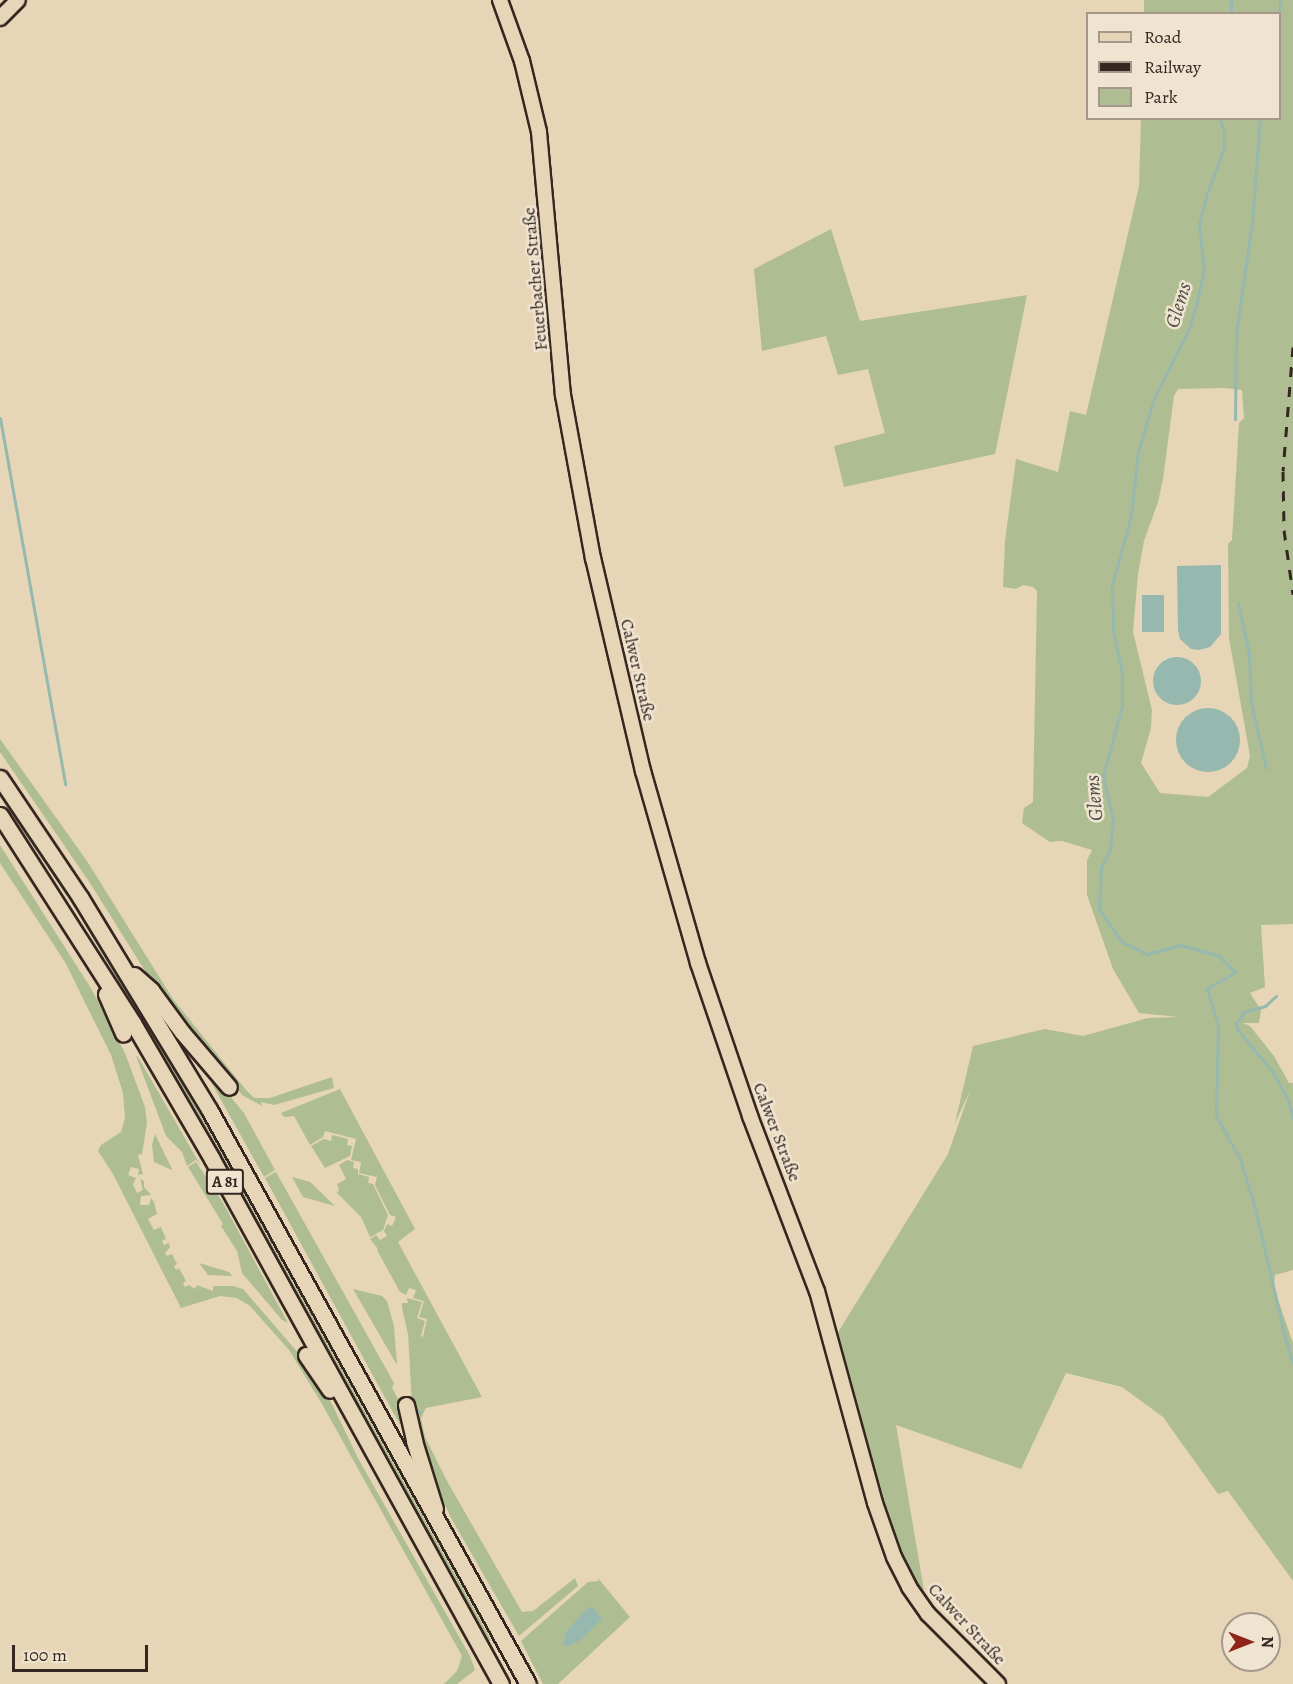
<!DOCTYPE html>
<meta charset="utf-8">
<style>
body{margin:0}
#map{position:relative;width:1293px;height:1684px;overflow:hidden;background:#e6d5b6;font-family:Alegreya,serif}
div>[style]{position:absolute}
.green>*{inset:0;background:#afbe92}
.water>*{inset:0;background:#96b8af}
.round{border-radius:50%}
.stream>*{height:3px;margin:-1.5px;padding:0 1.5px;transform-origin:1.5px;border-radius:1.5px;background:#96b8af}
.roads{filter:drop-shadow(2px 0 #362620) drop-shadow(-2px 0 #362620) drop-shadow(0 2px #362620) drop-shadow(0 -2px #362620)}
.major>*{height:14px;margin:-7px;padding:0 7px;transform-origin:7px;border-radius:7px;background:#e6d5b6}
.highway>*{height:15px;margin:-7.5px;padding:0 7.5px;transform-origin:7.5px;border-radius:7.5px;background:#e6d5b6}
.rail>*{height:3px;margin-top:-1.5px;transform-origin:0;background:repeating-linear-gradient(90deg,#362620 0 10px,transparent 0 20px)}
span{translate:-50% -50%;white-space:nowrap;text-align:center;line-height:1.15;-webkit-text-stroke:5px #efe4d0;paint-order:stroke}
.shield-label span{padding:2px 4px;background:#efe4d0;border:2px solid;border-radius:4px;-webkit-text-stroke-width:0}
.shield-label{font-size:16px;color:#362620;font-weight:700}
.street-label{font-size:18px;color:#362620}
.water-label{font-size:20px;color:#4e4a44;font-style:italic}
.legend{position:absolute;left:1086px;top:12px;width:195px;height:108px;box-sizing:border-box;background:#efe4d0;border:2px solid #a5988a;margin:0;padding:8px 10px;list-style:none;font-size:18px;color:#362620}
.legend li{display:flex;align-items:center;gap:12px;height:30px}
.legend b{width:30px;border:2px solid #a5988a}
.north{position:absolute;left:1221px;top:1612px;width:60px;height:60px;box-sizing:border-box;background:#efe4d0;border:2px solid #a5988a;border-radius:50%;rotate:90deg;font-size:16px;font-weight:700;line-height:24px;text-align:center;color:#362620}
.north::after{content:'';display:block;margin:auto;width:21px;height:27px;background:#8f2418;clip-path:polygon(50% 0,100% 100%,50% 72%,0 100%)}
.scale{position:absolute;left:12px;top:1645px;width:136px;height:27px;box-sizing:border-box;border:3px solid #362620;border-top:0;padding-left:8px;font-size:18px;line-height:21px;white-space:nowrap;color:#362620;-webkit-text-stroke:4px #efe4d0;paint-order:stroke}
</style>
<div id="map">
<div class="green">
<i style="clip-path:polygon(evenodd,1144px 0,1293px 0,1293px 924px,1261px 925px,1265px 987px,1250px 993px,1261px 1010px,1259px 1023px,1243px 1023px,1250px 1026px,1274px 1056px,1289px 1083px,1293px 1083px,1293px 1270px,1275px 1275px,1274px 1288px,1293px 1343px,1293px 1581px,1228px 1491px,1218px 1494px,1163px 1417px,1122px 1387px,1066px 1373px,1021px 1469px,896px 1425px,928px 1614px,909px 1587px,850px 1409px,837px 1334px,948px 1154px,970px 1091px,955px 1123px,973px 1046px,1045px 1029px,1083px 1036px,1148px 1018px,1178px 1017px,1139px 1013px,1113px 969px,1087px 895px,1087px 860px,1092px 850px,1062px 841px,1050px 842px,1022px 823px,1024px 808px,1033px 802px,1037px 591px,1033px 587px,1023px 585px,1016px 589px,1003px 587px,1005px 541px,1016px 459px,1058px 472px,1070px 411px,1086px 415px,1139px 186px,1141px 119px,1280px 118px,1280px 14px,1144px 13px,1144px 0,1224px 388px,1242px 390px,1244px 418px,1239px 423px,1232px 540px,1228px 544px,1229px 638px,1250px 756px,1247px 768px,1208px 797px,1160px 793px,1141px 763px,1151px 728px,1152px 710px,1133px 632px,1138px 574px,1144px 541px,1158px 502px,1163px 479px,1174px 396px,1178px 389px,1224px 388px)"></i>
<i style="clip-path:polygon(831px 229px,860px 321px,1027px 295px,995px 454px,844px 487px,834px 446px,885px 433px,868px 369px,838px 375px,826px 336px,762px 351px,754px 269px)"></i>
<i style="clip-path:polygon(0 739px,87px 861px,173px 999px,246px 1090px,254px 1098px,270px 1098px,332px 1077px,334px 1088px,274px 1105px,261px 1102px,262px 1106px,242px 1095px,157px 990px,90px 883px,0 752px)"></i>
<i style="clip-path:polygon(0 793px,108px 957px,174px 1067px,472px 1605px,491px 1640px,488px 1642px,294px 1287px,170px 1067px,74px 907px,0 797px)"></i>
<i style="clip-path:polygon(0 845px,92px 990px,125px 1053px,145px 1107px,147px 1123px,142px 1154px,138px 1155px,143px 1174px,138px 1175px,139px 1169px,131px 1167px,128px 1175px,136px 1178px,133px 1185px,137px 1193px,143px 1190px,140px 1179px,144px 1181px,144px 1187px,151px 1195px,141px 1196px,140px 1205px,149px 1205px,151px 1198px,154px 1202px,157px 1214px,148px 1219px,154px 1230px,161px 1227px,166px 1239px,162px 1241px,164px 1245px,169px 1243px,170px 1247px,165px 1253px,167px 1256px,172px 1254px,177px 1264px,174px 1266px,176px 1270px,179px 1268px,186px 1281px,183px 1283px,185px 1287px,189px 1285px,195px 1289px,197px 1285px,213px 1291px,213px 1286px,233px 1286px,243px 1289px,306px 1362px,330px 1400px,359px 1460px,470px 1656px,475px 1670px,457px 1684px,444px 1684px,457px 1671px,462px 1656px,322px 1404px,289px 1350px,250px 1306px,237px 1298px,220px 1296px,181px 1308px,113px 1174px,98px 1151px,101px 1145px,121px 1132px,125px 1118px,123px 1093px,111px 1055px,65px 962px,0 863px)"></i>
<i style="clip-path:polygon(136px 1056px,138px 1057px,201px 1166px,196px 1160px,187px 1166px,182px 1152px,166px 1136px)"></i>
<i style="clip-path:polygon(202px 1066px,215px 1078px,244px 1113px,275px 1170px,264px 1177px)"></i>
<i style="clip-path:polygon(340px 1089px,415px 1229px,398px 1242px,482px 1397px,426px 1408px,421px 1418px,425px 1437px,447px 1481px,522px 1612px,533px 1611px,575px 1578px,578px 1586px,519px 1636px,451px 1518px,423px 1456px,412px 1404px,408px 1334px,402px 1308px,402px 1303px,408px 1303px,407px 1298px,422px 1302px,417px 1318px,425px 1321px,421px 1336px,423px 1337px,427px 1319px,419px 1317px,424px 1301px,413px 1298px,416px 1290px,409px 1288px,406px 1295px,400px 1292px,377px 1250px,378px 1249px,370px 1239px,376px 1235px,380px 1240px,387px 1236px,384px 1231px,387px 1224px,392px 1226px,396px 1217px,390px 1215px,375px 1185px,377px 1177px,359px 1173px,361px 1162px,351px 1160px,356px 1139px,325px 1131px,323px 1137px,310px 1145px,294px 1116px,284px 1117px,281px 1113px)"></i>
<i style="clip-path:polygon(155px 1134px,172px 1169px,172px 1170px,154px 1162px,152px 1145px)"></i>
<i style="clip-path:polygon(332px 1135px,348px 1139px,347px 1145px,352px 1146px,350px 1156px,325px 1168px,311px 1146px,324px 1139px,331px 1141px)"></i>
<i style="clip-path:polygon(347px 1160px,354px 1162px,353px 1168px,358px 1169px,358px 1174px,369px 1177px,368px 1183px,373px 1184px,388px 1215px,383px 1230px,370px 1237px,361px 1217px,337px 1193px,339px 1190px,337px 1184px,346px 1179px,339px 1165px)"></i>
<i style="clip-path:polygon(196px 1162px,222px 1201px,288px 1323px,282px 1320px,242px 1273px,237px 1251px,221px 1226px,223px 1224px,188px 1167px)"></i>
<i style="clip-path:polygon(276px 1172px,394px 1383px,392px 1388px,401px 1404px,402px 1423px,400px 1425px,265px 1178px)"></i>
<i style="clip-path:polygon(292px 1177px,310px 1182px,335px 1206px,303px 1197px)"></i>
<i style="clip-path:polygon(199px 1263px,229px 1272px,232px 1276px,208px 1275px)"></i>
<i style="clip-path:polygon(353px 1289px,382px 1296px,387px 1301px,394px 1326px,397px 1365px)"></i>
<i style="clip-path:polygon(598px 1578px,630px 1617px,558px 1684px,543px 1684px,521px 1641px,588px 1582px,599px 1581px)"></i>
</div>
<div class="water">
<i style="clip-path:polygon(1221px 565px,1221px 634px,1210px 647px,1199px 650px,1191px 649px,1180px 639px,1178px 631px,1177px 566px)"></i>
<i style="clip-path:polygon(1142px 595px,1164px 595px,1164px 632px,1142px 632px)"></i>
<i class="round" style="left:1153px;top:657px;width:48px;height:48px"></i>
<i class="round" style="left:1176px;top:708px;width:64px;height:64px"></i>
<i style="clip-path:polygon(588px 1607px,593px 1607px,602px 1619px,581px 1640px,566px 1647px,563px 1643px,566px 1632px)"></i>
</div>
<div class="stream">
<i style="left:1231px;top:14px;width:14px;rotate:-90deg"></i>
<i style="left:1279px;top:14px;width:14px;rotate:-86deg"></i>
<i style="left:1219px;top:118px;width:13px;rotate:67deg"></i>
<i style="left:1224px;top:130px;width:18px;rotate:90deg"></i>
<i style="left:1224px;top:148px;width:51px;rotate:110.6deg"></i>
<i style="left:1206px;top:196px;width:29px;rotate:104deg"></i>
<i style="left:1199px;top:224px;width:45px;rotate:83.7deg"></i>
<i style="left:1204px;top:269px;width:38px;rotate:102deg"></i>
<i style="left:1196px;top:306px;width:26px;rotate:108deg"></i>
<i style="left:1188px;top:331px;width:75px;rotate:116.9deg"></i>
<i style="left:1154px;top:398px;width:56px;rotate:106.5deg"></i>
<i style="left:1138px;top:452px;width:63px;rotate:96.3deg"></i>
<i style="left:1131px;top:515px;width:73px;rotate:105deg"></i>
<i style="left:1112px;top:586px;width:44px;rotate:88.7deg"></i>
<i style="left:1113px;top:630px;width:44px;rotate:78.2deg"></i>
<i style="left:1122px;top:673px;width:33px;rotate:90deg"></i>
<i style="left:1122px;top:706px;width:73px;rotate:105.2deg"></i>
<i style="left:1103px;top:776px;width:45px;rotate:77.2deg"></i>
<i style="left:1113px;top:820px;width:30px;rotate:96deg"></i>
<i style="left:1110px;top:850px;width:19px;rotate:118deg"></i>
<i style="left:1101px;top:867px;width:42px;rotate:92.7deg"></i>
<i style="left:1099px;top:909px;width:40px;rotate:55.1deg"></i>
<i style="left:1122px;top:942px;width:28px;rotate:26deg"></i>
<i style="left:1147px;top:954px;width:35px;rotate:-15deg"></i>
<i style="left:1181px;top:945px;width:40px;rotate:16deg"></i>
<i style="left:1219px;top:956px;width:23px;rotate:45deg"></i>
<i style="left:1235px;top:972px;width:33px;rotate:149deg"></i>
<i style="left:1207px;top:989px;width:38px;rotate:73deg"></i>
<i style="left:1218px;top:1025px;width:91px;rotate:91.3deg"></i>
<i style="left:1216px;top:1116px;width:49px;rotate:60.8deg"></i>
<i style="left:1240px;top:1159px;width:51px;rotate:73deg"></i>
<i style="left:1255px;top:1208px;width:129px;rotate:77deg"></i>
<i style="left:1284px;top:1334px;width:30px;rotate:73deg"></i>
<i style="left:0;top:418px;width:372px;rotate:79.9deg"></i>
<i style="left:1235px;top:419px;width:86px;rotate:-89.3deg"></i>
<i style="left:1236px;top:333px;width:112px;rotate:-81.8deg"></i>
<i style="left:1252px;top:222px;width:104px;rotate:-85.6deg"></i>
<i style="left:1238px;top:603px;width:52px;rotate:77.8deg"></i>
<i style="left:1249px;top:654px;width:49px;rotate:87.7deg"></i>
<i style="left:1251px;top:703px;width:67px;rotate:77deg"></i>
<i style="left:1276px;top:996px;width:15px;rotate:138deg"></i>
<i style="left:1265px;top:1006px;width:22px;rotate:164deg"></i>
<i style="left:1244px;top:1012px;width:14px;rotate:126deg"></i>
<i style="left:1236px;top:1023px;width:6px;rotate:81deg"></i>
<i style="left:1237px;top:1029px;width:55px;rotate:50.2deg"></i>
<i style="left:1272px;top:1071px;width:33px;rotate:61deg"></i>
<i style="left:1288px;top:1100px;width:19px;rotate:74deg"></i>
<i style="left:414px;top:1408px;width:7px;rotate:34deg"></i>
</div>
<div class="roads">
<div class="major">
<i style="left:500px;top:0;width:65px;rotate:70.2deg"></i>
<i style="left:522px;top:61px;width:73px;rotate:76.5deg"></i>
<i style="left:539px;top:132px;width:264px;rotate:84.8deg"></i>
<i style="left:563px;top:395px;width:166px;rotate:79.6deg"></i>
<i style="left:593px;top:558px;width:219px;rotate:76.8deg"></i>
<i style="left:643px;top:771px;width:200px;rotate:74deg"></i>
<i style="left:698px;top:963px;width:162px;rotate:71.2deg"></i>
<i style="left:750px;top:1116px;width:187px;rotate:69.1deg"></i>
<i style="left:817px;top:1291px;width:220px;rotate:74.7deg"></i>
<i style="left:875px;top:1503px;width:57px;rotate:70.6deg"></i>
<i style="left:894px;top:1557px;width:34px;rotate:63deg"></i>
<i style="left:909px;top:1587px;width:33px;rotate:55deg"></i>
<i style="left:928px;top:1614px;width:99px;rotate:45deg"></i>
<i style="left:0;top:18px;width:25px;rotate:-45deg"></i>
</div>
<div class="highway">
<i style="left:0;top:778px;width:143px;rotate:56.1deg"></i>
<i style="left:80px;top:897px;width:250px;rotate:58.7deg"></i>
<i style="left:210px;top:1111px;width:655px;rotate:60.97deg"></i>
<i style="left:0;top:815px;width:247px;rotate:57.4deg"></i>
<i style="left:133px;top:1023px;width:157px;rotate:59.8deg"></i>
<i style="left:212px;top:1159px;width:599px;rotate:61.17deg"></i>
<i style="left:134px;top:975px;width:23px;rotate:41deg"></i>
<i style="left:151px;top:990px;width:52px;rotate:53.6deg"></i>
<i style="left:182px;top:1032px;width:72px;rotate:49.5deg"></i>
<i style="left:106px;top:994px;width:43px;rotate:66.4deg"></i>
<i style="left:306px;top:1355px;width:42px;rotate:55.6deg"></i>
<i style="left:406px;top:1405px;width:37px;rotate:77deg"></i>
<i style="left:414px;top:1441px;width:71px;rotate:72.8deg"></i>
</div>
</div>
<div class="rail">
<i style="left:1293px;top:347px;width:124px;rotate:94.6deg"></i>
<i style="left:1283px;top:471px;width:59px;rotate:89deg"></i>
<i style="left:1284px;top:530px;width:65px;rotate:82deg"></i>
</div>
<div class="shield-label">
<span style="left:225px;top:1182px">A 81</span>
</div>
<div class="street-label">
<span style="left:535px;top:279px;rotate:-95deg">Feuerbacher Straße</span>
<span style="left:638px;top:670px;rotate:77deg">Calwer Straße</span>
<span style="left:777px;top:1132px;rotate:69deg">Calwer Straße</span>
<span style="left:967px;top:1624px;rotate:47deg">Calwer Straße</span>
</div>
<div class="water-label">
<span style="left:1178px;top:305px;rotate:-73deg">Glems</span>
<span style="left:1094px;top:798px;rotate:-95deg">Glems</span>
</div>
<ul class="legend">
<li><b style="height:8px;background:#e6d5b6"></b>Road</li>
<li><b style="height:8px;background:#362620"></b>Railway</li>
<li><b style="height:16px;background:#afbe92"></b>Park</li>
</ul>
<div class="north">N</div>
<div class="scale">100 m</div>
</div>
